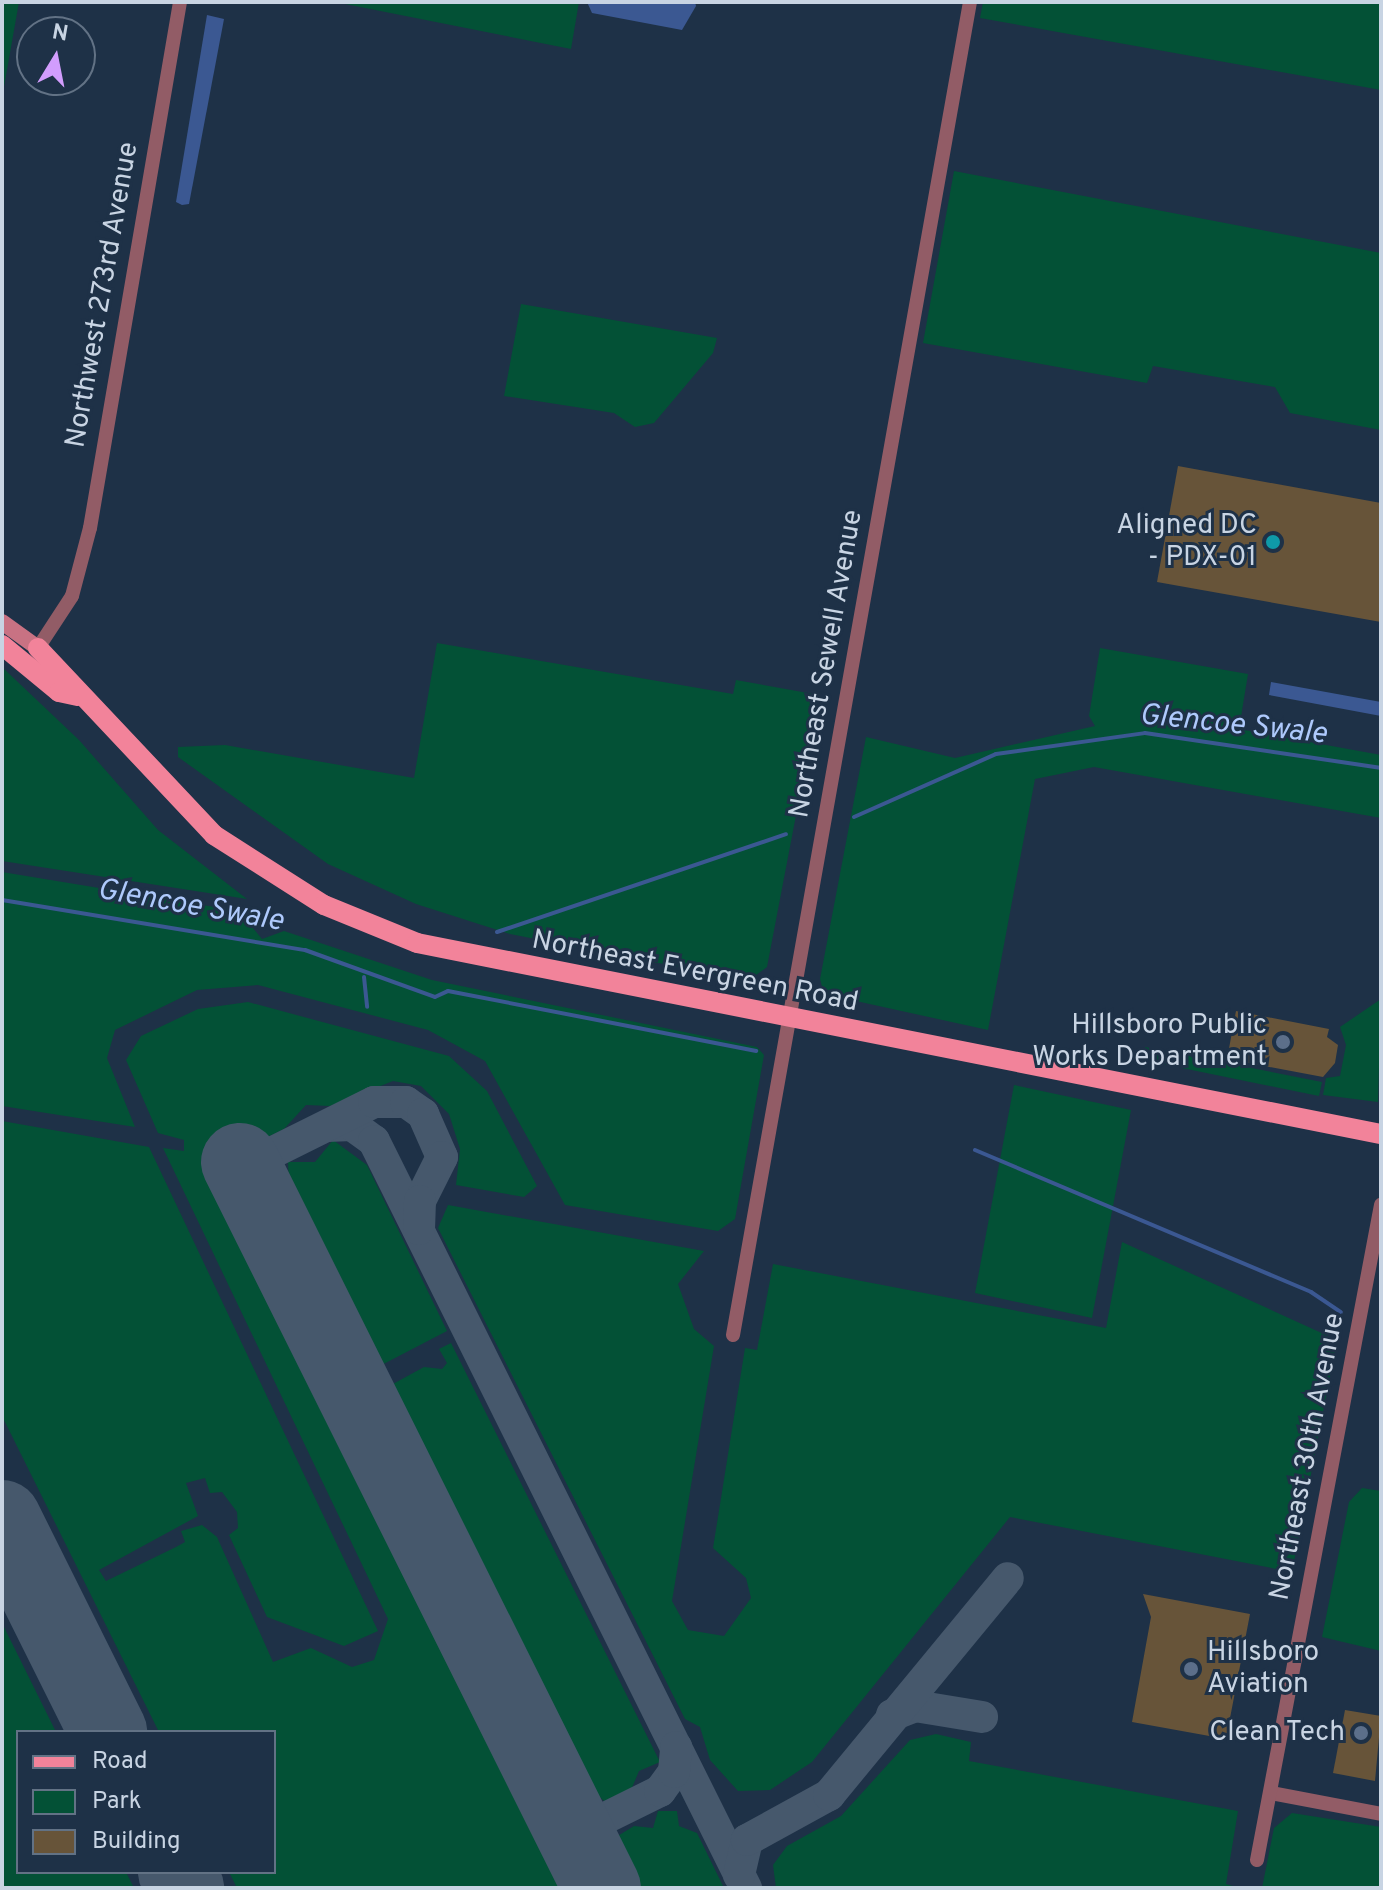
<!DOCTYPE html>
<style>
body{margin:0}
#map{position:relative;width:1383px;height:1890px;overflow:hidden;background:#1e3147;font-family:Overpass,sans-serif}
div>[style]{position:absolute}
.green>*{inset:0;background:#035136}
.water>*{inset:0;background:#3b5892}
.stream>*{height:4px;margin:-2px;padding:0 2px;transform-origin:2px;border-radius:2px;background:#3b5892}
.taxiway>*{height:32px;margin:-16px;padding:0 16px;transform-origin:16px;border-radius:16px;background:#46586c}
.runway>*{height:78px;margin:-39px;padding:0 39px;transform-origin:39px;border-radius:39px;background:#46586c}
.building>*{inset:0;background:#675439}
.street>*{height:14px;margin:-7px;padding:0 7px;transform-origin:7px;border-radius:7px;background:#925c66}
.secondary>*{height:16px;margin:-8px;padding:0 8px;transform-origin:8px;border-radius:8px;background:#c87283}
.primary>*{height:20px;margin:-10px;padding:0 10px;transform-origin:10px;border-radius:10px;background:#f2839a}
.dots>*{width:22px;height:22px;translate:-50% -50%;box-sizing:border-box;border:4px solid #1e3147;border-radius:50%}
span{translate:-50% -50%;white-space:nowrap;text-align:center;line-height:1.15;-webkit-text-stroke:6px #1e3147;paint-order:stroke}
.street-label{font-size:28px;color:#c8d4e3}
.poi-label{font-size:28px;color:#c8d4e3}
.right{translate:-100% -50%;text-align:right}
.left{translate:0 -50%;text-align:left}
.water-label{font-size:30px;color:#aec9fc;font-style:italic}
.frame{position:absolute;inset:0;border:4px solid #c8d4e3;pointer-events:none}
.legend{position:absolute;left:16px;top:1730px;width:260px;height:144px;box-sizing:border-box;background:#1e3147;border:2px solid #627285;margin:0;padding:10px 14px;list-style:none;font-size:24px;color:#c8d4e3}
.legend li{display:flex;align-items:center;gap:16px;height:40px}
.legend b{width:40px;border:2px solid #627285}
.north{position:absolute;left:16px;top:16px;width:80px;height:80px;box-sizing:border-box;background:#1e3147;border:2px solid #627285;border-radius:50%;rotate:10deg;font-size:22px;font-weight:700;line-height:32px;text-align:center;color:#c8d4e3}
.north::after{content:'';display:block;margin:auto;width:28px;height:36px;background:#d29dfd;clip-path:polygon(50% 0,100% 100%,50% 72%,0 100%)}
</style>
<div id="map">
<div class="green">
<i style="clip-path:polygon(2px 2px,19px 2px,2px 98px)"></i>
<i style="clip-path:polygon(335px 2px,579px 2px,571px 49px)"></i>
<i style="clip-path:polygon(983px 2px,1381px 2px,1381px 90px,980px 18px)"></i>
<i style="clip-path:polygon(954px 171px,1381px 253px,1381px 430px,1290px 413px,1275px 387px,1153px 366px,1147px 383px,923px 343px)"></i>
<i style="clip-path:polygon(521px 304px,717px 338px,713px 353px,654px 423px,635px 427px,614px 413px,504px 396px)"></i>
<i style="clip-path:polygon(437px 643px,733px 694px,736px 680px,819px 695px,767px 967px,752px 978px,725px 976px,510px 934px,416px 904px,328px 864px,178px 757px,178px 747px,225px 745px,414px 778px)"></i>
<i style="clip-path:polygon(1100px 648px,1248px 674px,1239px 729px,1381px 755px,1381px 818px,1094px 767px,1035px 779px,988px 1030px,824px 994px,820px 979px,866px 737px,955px 758px,1095px 726px,1089px 716px)"></i>
<i style="clip-path:polygon(2px 667px,79px 740px,158px 830px,247px 899px,2px 861px)"></i>
<i style="clip-path:polygon(2px 872px,239px 911px,262px 939px,284px 931px,432px 980px,757px 1047px,764px 1055px,735px 1219px,718px 1231px,565px 1205px,485px 1061px,428px 1030px,258px 985px,197px 990px,115px 1030px,107px 1058px,135px 1127px,2px 1106px)"></i>
<i style="clip-path:polygon(1381px 999px,1378px 1102px,1323px 1095px,1326px 1078px,1340px 1076px,1346px 1045px,1340px 1027px)"></i>
<i style="clip-path:polygon(248px 1002px,449px 1056px,487px 1091px,537px 1186px,524px 1197px,456px 1185px,460px 1149px,449px 1114px,421px 1086px,393px 1081px,330px 1106px,306px 1105px,284px 1129px,214px 1163px,571px 1888px,237px 1888px,229px 1872px,274px 1872px,274px 1732px,159px 1732px,2px 1416px,2px 1121px,149px 1147px,378px 1631px,344px 1646px,267px 1617px,229px 1535px,238px 1528px,237px 1512px,222px 1492px,210px 1493px,205px 1478px,186px 1483px,198px 1516px,99px 1570px,106px 1581px,176px 1547px,185px 1542px,181px 1531px,202px 1525px,217px 1537px,273px 1662px,311px 1648px,352px 1667px,374px 1660px,388px 1619px,163px 1148px,184px 1151px,184px 1140px,158px 1133px,126px 1060px,141px 1036px,198px 1009px)"></i>
<i style="clip-path:polygon(1145px 1047px,1322px 1082px,1319px 1096px,1143px 1060px)"></i>
<i style="clip-path:polygon(1014px 1085px,1131px 1110px,1092px 1318px,975px 1293px)"></i>
<i style="clip-path:polygon(333px 1140px,367px 1165px,447px 1331px,372px 1370px,290px 1207px,288px 1162px,315px 1162px)"></i>
<i style="clip-path:polygon(448px 1205px,704px 1251px,678px 1284px,694px 1329px,714px 1346px,672px 1601px,688px 1630px,724px 1636px,751px 1598px,746px 1578px,713px 1548px,745px 1348px,757px 1350px,773px 1264px,1106px 1328px,1122px 1242px,1337px 1340px,1292px 1572px,1010px 1517px,812px 1762px,770px 1790px,738px 1791px,710px 1760px,700px 1727px,685px 1719px,438px 1228px)"></i>
<i style="clip-path:polygon(451px 1343px,660px 1762px,639px 1771px,631px 1790px,604px 1801px,572px 1770px,382px 1390px,424px 1367px,442px 1369px,447px 1363px,439px 1349px)"></i>
<i style="clip-path:polygon(1362px 1488px,1381px 1491px,1381px 1651px,1322px 1637px,1349px 1502px)"></i>
<i style="clip-path:polygon(2px 1623px,56px 1732px,18px 1732px,18px 1872px,126px 1872px,134px 1888px,2px 1888px)"></i>
<i style="clip-path:polygon(936px 1734px,971px 1742px,969px 1761px,1238px 1811px,1226px 1884px,1240px 1888px,776px 1888px,773px 1865px,787px 1846px,841px 1816px,910px 1740px)"></i>
<i style="clip-path:polygon(658px 1811px,677px 1811px,679px 1826px,697px 1833px,724px 1888px,630px 1888px,622px 1868px,627px 1855px,616px 1837px,634px 1826px,653px 1828px)"></i>
<i style="clip-path:polygon(1292px 1813px,1381px 1827px,1381px 1888px,1262px 1888px,1274px 1828px)"></i>
</div>
<div class="water">
<i style="clip-path:polygon(587px 2px,695px 2px,696px 6px,682px 30px,592px 13px)"></i>
<i style="clip-path:polygon(207px 15px,224px 19px,189px 204px,182px 205px,176px 202px)"></i>
<i style="clip-path:polygon(1271px 682px,1381px 702px,1381px 716px,1269px 695px)"></i>
</div>
<div class="stream">
<i style="left:854px;top:817px;width:155px;rotate:-23.9deg"></i>
<i style="left:996px;top:754px;width:150px;rotate:-8deg"></i>
<i style="left:1145px;top:733px;width:239px;rotate:8.4deg"></i>
<i style="left:2px;top:900px;width:307px;rotate:9.4deg"></i>
<i style="left:305px;top:950px;width:138px;rotate:19.9deg"></i>
<i style="left:435px;top:997px;width:14px;rotate:-25deg"></i>
<i style="left:448px;top:991px;width:314px;rotate:11deg"></i>
<i style="left:497px;top:932px;width:305px;rotate:-18.7deg"></i>
<i style="left:364px;top:977px;width:30px;rotate:84deg"></i>
<i style="left:975px;top:1150px;width:365px;rotate:22.9deg"></i>
<i style="left:1311px;top:1292px;width:36px;rotate:34deg"></i>
</div>
<div class="taxiway">
<i style="left:327px;top:1126px;width:25px;rotate:-2deg"></i>
<i style="left:352px;top:1125px;width:27px;rotate:36deg"></i>
<i style="left:374px;top:1141px;width:835px;rotate:63.53deg"></i>
<i style="left:243px;top:1167px;width:146px;rotate:-26.4deg"></i>
<i style="left:374px;top:1102px;width:32px"></i>
<i style="left:406px;top:1102px;width:21px;rotate:35deg"></i>
<i style="left:423px;top:1114px;width:47px;rotate:66.2deg"></i>
<i style="left:442px;top:1157px;width:49px;rotate:116.6deg"></i>
<i style="left:420px;top:1201px;width:28px;rotate:92deg"></i>
<i style="left:892px;top:1715px;width:25px;rotate:-21deg"></i>
<i style="left:915px;top:1706px;width:68px;rotate:9.3deg"></i>
<i style="left:575px;top:1833px;width:95px;rotate:-26.3deg"></i>
<i style="left:660px;top:1791px;width:24px;rotate:-54deg"></i>
<i style="left:674px;top:1772px;width:25px;rotate:-85deg"></i>
<i style="left:739px;top:1875px;width:36px;rotate:-77deg"></i>
<i style="left:747px;top:1840px;width:94px;rotate:-28.8deg"></i>
<i style="left:829px;top:1795px;width:281px;rotate:-50.5deg"></i>
</div>
<div class="runway">
<i style="left:240px;top:1162px;width:811px;rotate:63.5deg"></i>
<i style="left:2px;top:1519px;width:238px;rotate:63.5deg"></i>
<i style="left:177px;top:1872px;width:18px;rotate:63deg"></i>
</div>
<div class="building">
<i style="clip-path:polygon(1178px 466px,1381px 503px,1381px 622px,1157px 582px)"></i>
<i style="clip-path:polygon(1236px 1011px,1329px 1029px,1327px 1037px,1338px 1045px,1335px 1063px,1323px 1077px,1227px 1059px)"></i>
<i style="clip-path:polygon(1143px 1594px,1250px 1614px,1226px 1739px,1132px 1722px,1151px 1617px)"></i>
<i style="clip-path:polygon(1345px 1710px,1381px 1716px,1375px 1781px,1333px 1773px)"></i>
</div>
<div class="street">
<i style="left:38px;top:648px;width:62px;rotate:-56.8deg"></i>
<i style="left:72px;top:596px;width:70px;rotate:-75.2deg"></i>
<i style="left:90px;top:528px;width:534px;rotate:-80.29deg"></i>
<i style="left:733px;top:1335px;width:1354px;rotate:-79.92deg"></i>
<i style="left:1271px;top:1793px;width:112px;rotate:10.8deg"></i>
<i style="left:1257px;top:1860px;width:667px;rotate:-79.28deg"></i>
</div>
<div class="secondary">
<i style="left:2px;top:622px;width:44px;rotate:35.8deg"></i>
</div>
<div class="primary">
<i style="left:2px;top:645px;width:74px;rotate:39.5deg"></i>
<i style="left:59px;top:692px;width:19px;rotate:12deg"></i>
<i style="left:38px;top:648px;width:257px;rotate:46.7deg"></i>
<i style="left:214px;top:835px;width:130px;rotate:32.5deg"></i>
<i style="left:324px;top:905px;width:100px;rotate:22.2deg"></i>
<i style="left:417px;top:943px;width:983px;rotate:11.21deg"></i>
</div>
<div class="dots">
<i style="left:1273px;top:542px;background:#0f9aa8"></i>
<i style="left:1283px;top:1042px;background:#5c6f8a"></i>
<i style="left:1191px;top:1669px;background:#5c6f8a"></i>
<i style="left:1361px;top:1733px;background:#5c6f8a"></i>
</div>
<div class="street-label">
<span style="left:103px;top:295px;rotate:-80deg">Northwest 273rd Avenue</span>
<span style="left:827px;top:664px;rotate:-80deg">Northeast Sewell Avenue</span>
<span style="left:695px;top:972px;rotate:11deg">Northeast Evergreen Road</span>
<span style="left:1308px;top:1457px;rotate:-79deg">Northeast 30th Avenue</span>
</div>
<div class="poi-label">
<span class="right" style="left:1257px;top:542px">Aligned DC<br>- PDX-01</span>
<span class="right" style="left:1267px;top:1042px">Hillsboro Public<br>Works Department</span>
<span class="left" style="left:1207px;top:1669px">Hillsboro<br>Aviation</span>
<span class="right" style="left:1345px;top:1733px">Clean Tech</span>
</div>
<div class="water-label">
<span style="left:1233px;top:726px;rotate:6deg">Glencoe Swale</span>
<span style="left:190px;top:907px;rotate:10deg">Glencoe Swale</span>
</div>
<div class="frame"></div>
<ul class="legend">
<li><b style="height:10px;background:#f2839a"></b>Road</li>
<li><b style="height:22px;background:#035136"></b>Park</li>
<li><b style="height:22px;background:#675439"></b>Building</li>
</ul>
<div class="north">N</div>
</div>
